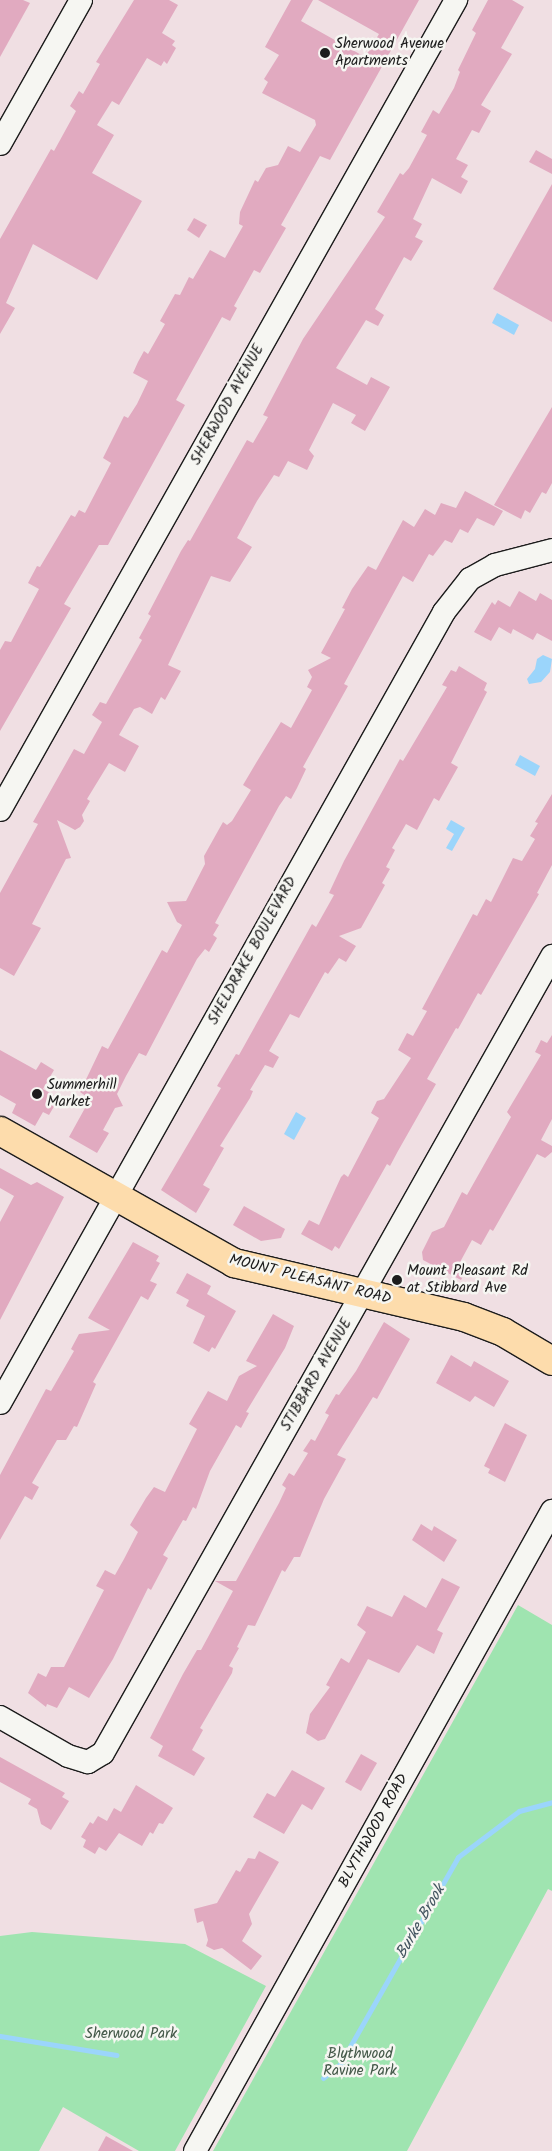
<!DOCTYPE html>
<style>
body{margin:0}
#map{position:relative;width:552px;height:2151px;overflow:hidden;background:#f0dfe3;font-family:Kalam,sans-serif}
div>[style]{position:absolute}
.green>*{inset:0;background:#9fe4b0}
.water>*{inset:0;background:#9bd5fb}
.stream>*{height:5px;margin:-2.5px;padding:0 2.5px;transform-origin:2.5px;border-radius:2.5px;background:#9bd5fb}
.building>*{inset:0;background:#e1aac0}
.roads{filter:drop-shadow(1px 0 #1c1c1c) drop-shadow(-1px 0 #1c1c1c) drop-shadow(0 1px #1c1c1c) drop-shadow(0 -1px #1c1c1c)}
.minor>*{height:22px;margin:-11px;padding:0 11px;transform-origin:11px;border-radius:11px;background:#f6f6f2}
.major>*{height:28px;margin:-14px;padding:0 14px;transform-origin:14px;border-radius:14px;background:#fddcac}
.dots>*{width:14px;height:14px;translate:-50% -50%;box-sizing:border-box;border:2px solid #f6f6f2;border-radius:50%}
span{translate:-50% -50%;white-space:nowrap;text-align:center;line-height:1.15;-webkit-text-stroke:5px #f6f6f2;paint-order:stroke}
.poi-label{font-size:15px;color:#1c1c1c}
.left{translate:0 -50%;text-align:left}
.street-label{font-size:15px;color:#1c1c1c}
.park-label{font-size:15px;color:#435848}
.water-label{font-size:16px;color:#42545f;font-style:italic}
</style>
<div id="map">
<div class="green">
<i style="clip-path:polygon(518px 1605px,552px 1625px,552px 1891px,548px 1889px,407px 2151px,213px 2151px)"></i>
<i style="clip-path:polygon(32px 1932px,185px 1944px,266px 1986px,175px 2151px,139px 2151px,63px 2107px,39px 2151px,0 2151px,0 1936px)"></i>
</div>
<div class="water">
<i style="clip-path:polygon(497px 313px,519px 325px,514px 335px,492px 323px)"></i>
<i style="clip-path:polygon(543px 655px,552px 659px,550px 672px,541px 682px,529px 684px,527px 679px,535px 669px,537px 659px)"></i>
<i style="clip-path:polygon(520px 755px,540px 766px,535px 776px,515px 765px)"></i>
<i style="clip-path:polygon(451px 820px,465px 828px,452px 851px,446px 848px,454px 834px,446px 829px)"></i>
<i style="clip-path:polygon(296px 1112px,306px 1118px,294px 1140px,284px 1134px)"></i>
</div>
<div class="stream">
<i style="left:0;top:2036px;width:118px;rotate:9.3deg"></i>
<i style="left:323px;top:2078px;width:22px;rotate:-39deg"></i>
<i style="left:340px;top:2064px;width:238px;rotate:-60.3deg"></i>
<i style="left:458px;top:1857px;width:76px;rotate:-37deg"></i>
<i style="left:519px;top:1811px;width:34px;rotate:-15deg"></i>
</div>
<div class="building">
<i style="clip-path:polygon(0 0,23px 0,30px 3px,0 57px)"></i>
<i style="clip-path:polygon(134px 0,169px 0,178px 5px,162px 33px,175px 41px,172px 45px,176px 48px,167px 64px,164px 61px,161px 66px,147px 58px,119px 105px,112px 101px,97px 125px,114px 135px,92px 173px,142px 201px,97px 280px,33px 244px,6px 303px,15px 308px,0 334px,0 239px,51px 149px,54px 151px,76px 111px,70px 106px,79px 91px,83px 94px,100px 64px,96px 62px)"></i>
<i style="clip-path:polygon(291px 0,313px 0,301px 21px,365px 57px,379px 34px,318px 0,419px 0,330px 160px,320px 156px,281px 225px,286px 228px,260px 273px,254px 270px,234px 306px,237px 308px,230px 321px,222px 317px,176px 400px,185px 405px,108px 545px,99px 545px,64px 604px,71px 608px,0 731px,0 650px,5px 641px,11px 642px,39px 589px,28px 583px,37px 566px,40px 567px,71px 515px,75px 517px,79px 510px,85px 513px,111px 463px,103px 458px,124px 416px,128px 418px,137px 404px,148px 381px,133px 373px,138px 362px,144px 351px,148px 354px,165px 324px,160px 321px,175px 294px,180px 295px,189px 277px,193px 279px,210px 250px,225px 258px,243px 226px,239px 224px,240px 212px,255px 180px,258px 182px,266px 168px,278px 165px,288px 146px,300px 152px,316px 125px,315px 120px,262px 93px,268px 82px,264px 79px,279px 55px,265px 47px)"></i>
<i style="clip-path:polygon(488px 0,512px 0,524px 7px,501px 48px,512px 54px,481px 105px,491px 111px,479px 133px,472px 130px,456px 159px,468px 165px,461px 177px,468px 181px,461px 194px,432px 178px,413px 219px,422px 224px,415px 237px,423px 241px,411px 261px,404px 257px,375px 309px,384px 315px,378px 326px,366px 320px,336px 368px,367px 385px,371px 377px,390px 387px,365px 431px,351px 423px,356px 415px,333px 403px,309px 450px,314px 456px,307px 470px,288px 461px,279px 477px,274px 475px,257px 501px,237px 538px,252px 547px,230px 582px,211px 576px,168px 665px,181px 671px,165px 700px,161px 697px,152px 714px,140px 707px,134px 709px,119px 735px,139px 746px,125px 772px,109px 763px,87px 799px,90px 801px,82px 815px,84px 821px,80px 827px,75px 830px,57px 820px,71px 858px,66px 859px,32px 924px,41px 928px,14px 976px,0 968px,0 893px,38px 824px,33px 822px,74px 749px,84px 754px,102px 722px,92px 715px,100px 702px,106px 704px,142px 640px,139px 638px,151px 616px,148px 614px,181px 551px,188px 540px,190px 541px,247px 440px,253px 443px,268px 417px,263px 415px,303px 339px,385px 217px,377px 212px,400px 173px,403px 175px,409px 168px,427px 135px,421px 132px,433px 110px,439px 114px,454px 88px,460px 72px,458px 70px,476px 33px,472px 30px)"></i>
<i style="clip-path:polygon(536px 150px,552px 159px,552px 174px,529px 162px)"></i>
<i style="clip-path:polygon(552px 184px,552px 322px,493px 289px)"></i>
<i style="clip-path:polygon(194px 218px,207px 225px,199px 238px,187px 230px)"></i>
<i style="clip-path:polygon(552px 407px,552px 483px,546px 494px,542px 492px,530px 513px,525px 510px,521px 519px,494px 505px)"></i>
<i style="clip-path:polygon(465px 491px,503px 511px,494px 526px,477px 518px,468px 533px,460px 529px,452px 543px,445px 540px,433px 556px,429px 554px,413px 582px,403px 576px,344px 684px,348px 686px,303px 767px,306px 769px,297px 788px,291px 799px,286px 796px,279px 806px,215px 923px,219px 925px,213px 935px,217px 938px,209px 952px,205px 949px,197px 959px,146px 1056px,139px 1053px,126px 1076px,117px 1094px,123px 1106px,115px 1108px,103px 1130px,109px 1133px,97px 1153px,69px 1137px,90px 1099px,80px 1092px,102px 1046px,108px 1049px,162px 950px,167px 953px,182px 925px,177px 922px,167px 902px,186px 901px,205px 864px,204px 856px,223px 822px,227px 825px,232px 821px,251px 790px,243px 785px,256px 763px,281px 722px,291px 728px,312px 690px,307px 687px,312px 677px,308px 670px,331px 658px,321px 653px,345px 609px,342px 608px,352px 589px,368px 566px,376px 570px,403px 520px,414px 527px,425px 509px,435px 515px,441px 503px,456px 508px)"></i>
<i style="clip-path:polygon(519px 591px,536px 601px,540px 593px,552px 600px,552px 641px,537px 633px,533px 640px,513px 629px,511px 634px,499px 627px,491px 641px,474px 632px,492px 602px,495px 605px,498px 600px,510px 607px)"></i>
<i style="clip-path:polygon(459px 666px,487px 683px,484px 690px,487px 692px,451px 763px,458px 767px,439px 801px,434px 798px,417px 830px,406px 824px,392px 848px,395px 850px,386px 867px,390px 869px,382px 883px,385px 885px,361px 928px,339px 936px,356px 946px,346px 962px,339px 958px,328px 974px,325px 972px,299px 1018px,290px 1014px,269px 1051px,279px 1057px,273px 1068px,265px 1065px,250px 1090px,253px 1091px,250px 1098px,220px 1146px,224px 1148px,203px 1185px,210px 1189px,196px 1213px,161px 1190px,221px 1088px,217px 1086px,236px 1054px,239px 1055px,312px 924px,316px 927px,334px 895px,329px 893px,344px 861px,400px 759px,403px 761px,447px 687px,442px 685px,451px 670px,456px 672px)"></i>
<i style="clip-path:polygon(552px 794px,552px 865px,537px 893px,539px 894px,481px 995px,478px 993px,458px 1029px,456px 1028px,427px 1079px,436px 1084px,398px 1151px,390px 1166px,387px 1164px,339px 1249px,335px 1246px,332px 1251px,301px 1234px,309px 1220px,319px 1225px,341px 1177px,344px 1174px,348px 1177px,379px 1118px,371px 1113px,377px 1101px,384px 1099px,411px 1058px,398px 1050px,407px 1033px,413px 1036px,427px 1011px,422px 1009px,473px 914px,477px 916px,486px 899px,491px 902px,513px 858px,522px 861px,535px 839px,530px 836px,538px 823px,535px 822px)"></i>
<i style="clip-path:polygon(552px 1035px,552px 1119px,541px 1140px,552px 1146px,552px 1152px,545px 1158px,537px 1154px,493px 1231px,490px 1229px,481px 1245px,472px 1240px,459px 1264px,467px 1269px,461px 1280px,423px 1260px,422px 1252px,432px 1232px,444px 1227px,462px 1192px,467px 1195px,511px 1117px,507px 1112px,541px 1055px,535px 1052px,541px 1040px,547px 1043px)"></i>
<i style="clip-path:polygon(0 1050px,36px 1070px,41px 1062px,54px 1070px,43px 1089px,59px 1098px,49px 1115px,43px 1112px,35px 1126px,12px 1113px,16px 1104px,0 1095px)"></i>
<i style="clip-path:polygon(0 1168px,31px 1185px,37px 1182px,64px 1197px,0 1320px,0 1222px,14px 1196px,0 1188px)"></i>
<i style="clip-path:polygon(244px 1206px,285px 1229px,281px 1238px,261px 1241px,233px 1225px)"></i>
<i style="clip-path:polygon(133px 1242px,159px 1256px,156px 1261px,160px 1263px,150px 1281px,157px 1284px,148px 1300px,141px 1296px,93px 1382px,96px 1384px,77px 1427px,74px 1426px,66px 1440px,57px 1440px,32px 1483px,39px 1487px,32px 1500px,25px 1496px,0 1540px,0 1475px,46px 1389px,51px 1391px,74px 1351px,71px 1349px,79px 1334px,110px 1330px,88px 1318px)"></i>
<i style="clip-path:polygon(187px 1273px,211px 1286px,207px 1294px,236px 1311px,215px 1349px,212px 1347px,209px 1352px,193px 1343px,205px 1316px,186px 1306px,189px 1300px,176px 1293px)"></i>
<i style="clip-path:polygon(273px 1314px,294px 1326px,285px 1348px,246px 1412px,249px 1413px,241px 1428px,236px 1425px,210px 1471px,196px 1509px,193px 1507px,186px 1521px,183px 1520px,163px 1555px,168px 1558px,151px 1590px,148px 1588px,113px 1659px,89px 1698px,69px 1687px,57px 1708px,47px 1704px,46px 1707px,28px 1693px,38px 1673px,46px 1677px,51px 1667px,64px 1667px,104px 1590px,96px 1586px,105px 1570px,115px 1575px,124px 1559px,138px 1532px,130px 1525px,146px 1498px,154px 1487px,165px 1492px,197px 1429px,189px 1424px,208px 1391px,227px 1401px,239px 1376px,257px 1366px,246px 1361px)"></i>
<i style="clip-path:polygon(384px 1322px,410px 1339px,377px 1399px,373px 1397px,337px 1455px,346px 1459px,324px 1499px,300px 1557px,294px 1557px,285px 1572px,282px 1570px,255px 1626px,248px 1625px,237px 1647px,239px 1648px,229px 1666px,233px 1668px,232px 1673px,200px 1728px,203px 1730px,192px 1750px,205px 1758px,194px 1776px,158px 1756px,163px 1746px,150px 1738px,183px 1674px,197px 1650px,201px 1650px,233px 1591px,215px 1581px,236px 1581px,279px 1503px,286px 1488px,282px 1485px,289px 1473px,294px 1476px,308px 1453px,303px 1451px,311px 1439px,315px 1441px,329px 1415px,325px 1413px,336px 1394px,339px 1395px,356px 1371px)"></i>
<i style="clip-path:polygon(451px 1355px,471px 1367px,474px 1361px,509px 1381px,494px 1407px,475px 1396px,470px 1402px,436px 1383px)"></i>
<i style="clip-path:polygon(505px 1423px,527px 1435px,505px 1482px,488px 1473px,490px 1469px,484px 1466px)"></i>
<i style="clip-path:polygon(421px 1524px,432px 1531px,434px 1526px,457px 1540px,444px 1562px,412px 1540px)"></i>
<i style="clip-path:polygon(442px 1578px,460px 1587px,437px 1630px,443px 1633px,434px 1654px,417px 1645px,399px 1673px,368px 1659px,325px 1739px,318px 1741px,306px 1733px,310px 1714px,330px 1687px,326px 1685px,341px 1658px,349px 1663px,366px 1632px,357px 1625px,367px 1606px,392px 1617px,404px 1595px,426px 1608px)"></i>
<i style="clip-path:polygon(361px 1754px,377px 1763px,361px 1791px,345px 1782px)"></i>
<i style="clip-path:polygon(0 1757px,65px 1793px,62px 1797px,69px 1801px,51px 1830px,41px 1824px,37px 1809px,28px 1804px,31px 1799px,0 1782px)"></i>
<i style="clip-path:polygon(292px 1770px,325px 1788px,312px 1810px,302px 1804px,284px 1834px,253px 1817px,267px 1793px,275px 1797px)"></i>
<i style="clip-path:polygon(136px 1785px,173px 1808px,163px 1824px,159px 1823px,153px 1834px,150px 1832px,142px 1846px,119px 1833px,106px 1851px,99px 1847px,95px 1854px,83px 1847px,86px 1840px,81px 1837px,90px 1822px,93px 1824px,98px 1816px,107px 1821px,114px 1808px,121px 1812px)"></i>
<i style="clip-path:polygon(259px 1851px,279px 1862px,249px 1914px,252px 1924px,242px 1941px,262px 1956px,251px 1970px,222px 1948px,214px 1950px,206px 1946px,208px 1940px,203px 1921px,197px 1923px,194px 1909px,217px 1903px,236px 1870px,240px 1872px,248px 1858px,255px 1859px)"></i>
<i style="clip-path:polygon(106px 2136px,133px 2151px,98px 2151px)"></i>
</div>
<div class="roads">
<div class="minor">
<i style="left:0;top:144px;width:165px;rotate:-60.6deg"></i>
<i style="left:0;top:810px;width:930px;rotate:-60.62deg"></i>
<i style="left:0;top:1403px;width:907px;rotate:-60.69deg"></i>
<i style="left:444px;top:612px;width:42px;rotate:-51.8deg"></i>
<i style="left:470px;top:579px;width:29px;rotate:-29deg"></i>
<i style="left:495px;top:565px;width:59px;rotate:-14.7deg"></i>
<i style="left:0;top:1717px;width:78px;rotate:29.8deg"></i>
<i style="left:68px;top:1756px;width:21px;rotate:17deg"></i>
<i style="left:88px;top:1762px;width:17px;rotate:-31deg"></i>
<i style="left:103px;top:1753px;width:915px;rotate:-60.6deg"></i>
<i style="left:195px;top:2151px;width:733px;rotate:-60.85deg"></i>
</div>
<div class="major">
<i style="left:0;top:1131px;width:269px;rotate:29.4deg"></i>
<i style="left:234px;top:1263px;width:236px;rotate:13.2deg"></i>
<i style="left:464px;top:1317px;width:42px;rotate:21deg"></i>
<i style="left:503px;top:1332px;width:57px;rotate:30.6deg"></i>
</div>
</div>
<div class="dots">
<i style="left:325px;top:53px;background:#1c1c1c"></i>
<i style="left:37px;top:1094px;background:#1c1c1c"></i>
<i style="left:397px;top:1280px;background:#1c1c1c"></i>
</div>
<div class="poi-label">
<span class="left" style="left:335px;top:53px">Sherwood Avenue<br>Apartments</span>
<span class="left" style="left:47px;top:1094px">Summerhill<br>Market</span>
<span class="left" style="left:407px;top:1280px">Mount Pleasant Rd<br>at Stibbard Ave</span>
</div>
<div class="street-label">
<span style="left:228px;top:405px;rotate:-61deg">SHERWOOD AVENUE</span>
<span style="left:253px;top:951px;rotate:-61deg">SHELDRAKE BOULEVARD</span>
<span style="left:310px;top:1280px;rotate:14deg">MOUNT PLEASANT ROAD</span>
<span style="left:317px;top:1375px;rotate:-60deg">STIBBARD AVENUE</span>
<span style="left:374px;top:1831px;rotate:-61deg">BLYTHWOOD ROAD</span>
</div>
<div class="park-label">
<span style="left:131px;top:2035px">Sherwood Park</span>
<span style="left:360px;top:2063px">Blythwood<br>Ravine Park</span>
</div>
<div class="water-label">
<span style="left:421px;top:1922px;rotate:-60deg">Burke Brook</span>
</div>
</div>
